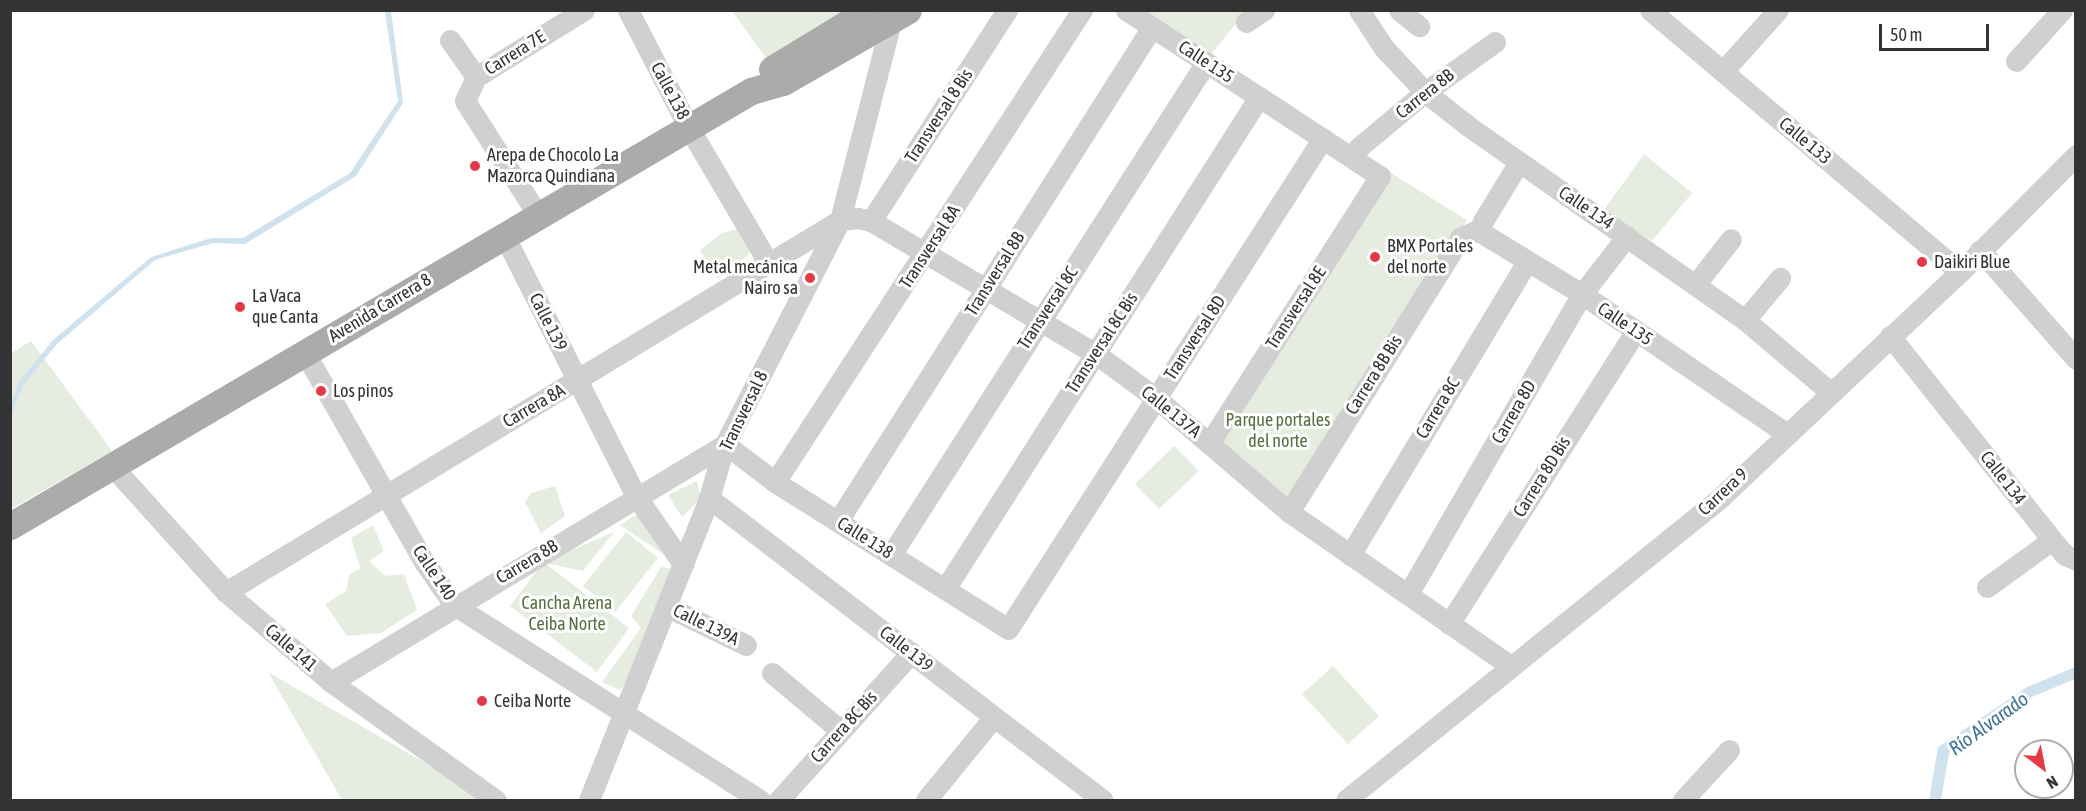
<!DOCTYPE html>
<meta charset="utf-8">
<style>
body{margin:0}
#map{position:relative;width:2086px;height:811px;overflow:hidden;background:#fff;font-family:"Asap Condensed",sans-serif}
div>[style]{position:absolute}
.green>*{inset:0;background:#e6ecdf}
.water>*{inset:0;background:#cfe2ee}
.minor>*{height:21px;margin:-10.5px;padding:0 10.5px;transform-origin:10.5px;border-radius:10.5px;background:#d0d0d0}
.major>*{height:27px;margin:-13.5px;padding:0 13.5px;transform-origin:13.5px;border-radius:13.5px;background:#ababab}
.dots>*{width:16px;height:16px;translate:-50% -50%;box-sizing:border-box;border:3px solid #fff;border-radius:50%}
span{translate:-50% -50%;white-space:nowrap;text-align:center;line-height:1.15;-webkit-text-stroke:6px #fff;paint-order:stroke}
.street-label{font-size:18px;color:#333}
.poi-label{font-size:18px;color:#333}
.left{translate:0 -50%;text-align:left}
.right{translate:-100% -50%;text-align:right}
.park-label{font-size:18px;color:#56703f}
.water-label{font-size:20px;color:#3f7597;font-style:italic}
.frame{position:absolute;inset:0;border:12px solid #333;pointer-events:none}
.north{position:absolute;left:2014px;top:739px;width:60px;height:60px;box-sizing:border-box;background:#fff;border:2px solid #adadad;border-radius:50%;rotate:148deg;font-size:16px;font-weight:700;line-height:24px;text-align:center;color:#333}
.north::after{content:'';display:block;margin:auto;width:21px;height:27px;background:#e63946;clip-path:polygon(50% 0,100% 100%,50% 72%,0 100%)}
.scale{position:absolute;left:1879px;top:24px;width:110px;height:27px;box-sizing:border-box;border:3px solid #333;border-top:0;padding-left:8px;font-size:18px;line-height:21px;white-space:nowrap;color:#333;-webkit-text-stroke:4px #fff;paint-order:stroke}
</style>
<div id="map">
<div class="green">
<i style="clip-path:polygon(732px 11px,866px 11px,772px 67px)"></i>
<i style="clip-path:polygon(1140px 11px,1246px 11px,1209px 57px)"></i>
<i style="clip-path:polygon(1644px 154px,1692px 193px,1652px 241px,1603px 211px)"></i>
<i style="clip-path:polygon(1386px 170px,1467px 220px,1286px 508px,1234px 461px,1219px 433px)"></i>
<i style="clip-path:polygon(745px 227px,754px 241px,748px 255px,718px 278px,700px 250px,722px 233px)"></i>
<i style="clip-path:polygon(31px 341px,112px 451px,11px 509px,11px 353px)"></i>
<i style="clip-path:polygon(1174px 446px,1199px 471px,1159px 509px,1135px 484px)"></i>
<i style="clip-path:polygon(697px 481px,701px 498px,682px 517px,668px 495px)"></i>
<i style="clip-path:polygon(555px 486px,565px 516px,541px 533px,525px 502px,531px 493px)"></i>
<i style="clip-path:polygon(639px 513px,675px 562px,620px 525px)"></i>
<i style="clip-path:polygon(373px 525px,384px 551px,369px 561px,385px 576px,404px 574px,417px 610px,381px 633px,347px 636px,325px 604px,346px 591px,349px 575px,360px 568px,351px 538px)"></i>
<i style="clip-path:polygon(614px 532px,583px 571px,545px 563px,629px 628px,597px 672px,510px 606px,544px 562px)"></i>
<i style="clip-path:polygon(626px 532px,658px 558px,615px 612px,583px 586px)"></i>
<i style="clip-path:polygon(661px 567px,671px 569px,631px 675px,620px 690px,602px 682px,641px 628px,631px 616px)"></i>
<i style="clip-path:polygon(1333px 666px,1379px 716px,1348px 744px,1302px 694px)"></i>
<i style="clip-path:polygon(268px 672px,489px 800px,342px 800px)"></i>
</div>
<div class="water">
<i style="clip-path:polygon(385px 11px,391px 11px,403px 103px,356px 176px,245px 244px,213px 243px,155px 260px,57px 344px,23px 385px,11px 416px,11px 465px,11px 403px,19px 382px,53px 340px,151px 257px,211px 238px,243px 238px,350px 173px,398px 101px)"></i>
<i style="clip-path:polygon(2075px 667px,2075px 679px,2034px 696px,1949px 753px,1941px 800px,1929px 800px,1938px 747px,2027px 687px)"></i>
</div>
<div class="minor">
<i style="left:628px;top:10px;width:133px;rotate:62.7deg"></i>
<i style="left:689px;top:128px;width:158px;rotate:59.5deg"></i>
<i style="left:1126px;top:10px;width:303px;rotate:33.2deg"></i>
<i style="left:1380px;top:176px;width:317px;rotate:122.6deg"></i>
<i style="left:1359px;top:10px;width:45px;rotate:56.7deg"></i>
<i style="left:1384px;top:48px;width:60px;rotate:47deg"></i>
<i style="left:1425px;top:92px;width:55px;rotate:38.3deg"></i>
<i style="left:1468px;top:126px;width:338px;rotate:35deg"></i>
<i style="left:1745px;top:320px;width:110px;rotate:40.2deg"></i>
<i style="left:1399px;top:10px;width:26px;rotate:39deg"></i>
<i style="left:1650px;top:10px;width:406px;rotate:40.2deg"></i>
<i style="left:1246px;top:22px;width:22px;rotate:-34deg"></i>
<i style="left:450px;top:40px;width:45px;rotate:54.9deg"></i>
<i style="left:476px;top:77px;width:26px;rotate:115deg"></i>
<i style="left:465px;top:101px;width:135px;rotate:57.4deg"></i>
<i style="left:2016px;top:61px;width:69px;rotate:-48deg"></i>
<i style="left:1723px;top:71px;width:82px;rotate:-48deg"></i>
<i style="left:476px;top:77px;width:127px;rotate:-31.8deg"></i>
<i style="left:1358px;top:148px;width:87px;rotate:-39.9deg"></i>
<i style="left:1425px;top:92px;width:86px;rotate:-35.5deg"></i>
<i style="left:871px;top:221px;width:251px;rotate:-57.2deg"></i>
<i style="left:1483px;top:221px;width:69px;rotate:-58.6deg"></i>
<i style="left:504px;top:235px;width:292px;rotate:63.2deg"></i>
<i style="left:636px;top:496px;width:83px;rotate:55.3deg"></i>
<i style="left:1980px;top:250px;width:145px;rotate:48.6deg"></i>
<i style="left:1695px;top:285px;width:58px;rotate:-52deg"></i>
<i style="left:1745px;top:320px;width:55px;rotate:-50.2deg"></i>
<i style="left:1890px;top:336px;width:260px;rotate:51.5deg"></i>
<i style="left:2052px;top:540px;width:20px;rotate:49deg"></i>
<i style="left:2065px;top:555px;width:12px;rotate:24deg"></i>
<i style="left:305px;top:353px;width:242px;rotate:60.3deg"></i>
<i style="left:425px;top:563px;width:51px;rotate:55.4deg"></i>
<i style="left:454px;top:605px;width:363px;rotate:32.5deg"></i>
<i style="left:112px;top:466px;width:170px;rotate:47.9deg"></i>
<i style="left:226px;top:592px;width:138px;rotate:40.6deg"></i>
<i style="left:331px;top:682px;width:203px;rotate:35.6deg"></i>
<i style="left:775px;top:482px;width:563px;rotate:-56.96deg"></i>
<i style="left:709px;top:498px;width:496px;rotate:37.5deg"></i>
<i style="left:1289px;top:512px;width:323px;rotate:-58deg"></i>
<i style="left:1460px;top:238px;width:19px;rotate:-25deg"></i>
<i style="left:1477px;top:230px;width:123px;rotate:31.4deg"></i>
<i style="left:1582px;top:294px;width:247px;rotate:34.3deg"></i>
<i style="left:838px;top:521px;width:585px;rotate:-57.56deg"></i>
<i style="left:891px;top:555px;width:585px;rotate:-57.42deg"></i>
<i style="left:1350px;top:555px;width:342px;rotate:-58.9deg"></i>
<i style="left:1987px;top:587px;width:80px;rotate:-35.9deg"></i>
<i style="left:945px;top:589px;width:584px;rotate:-57.45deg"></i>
<i style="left:226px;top:592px;width:718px;rotate:-31.21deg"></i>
<i style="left:840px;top:220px;width:18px;rotate:-6deg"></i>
<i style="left:858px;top:218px;width:13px;rotate:13deg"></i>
<i style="left:871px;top:221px;width:261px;rotate:30.6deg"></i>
<i style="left:1096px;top:354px;width:74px;rotate:36.3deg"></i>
<i style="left:1156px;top:398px;width:175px;rotate:40.6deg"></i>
<i style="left:1289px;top:512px;width:268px;rotate:34.8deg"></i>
<i style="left:1408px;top:594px;width:347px;rotate:-59.9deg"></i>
<i style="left:1582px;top:294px;width:73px;rotate:-52.2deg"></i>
<i style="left:666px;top:606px;width:89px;rotate:26deg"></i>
<i style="left:1449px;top:624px;width:348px;rotate:-57.5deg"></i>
<i style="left:772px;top:673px;width:90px;rotate:40deg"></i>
<i style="left:331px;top:682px;width:460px;rotate:-31.1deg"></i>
<i style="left:725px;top:444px;width:63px;rotate:37.2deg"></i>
<i style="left:775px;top:482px;width:275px;rotate:32.2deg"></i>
<i style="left:1008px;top:629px;width:583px;rotate:-57.32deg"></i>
<i style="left:589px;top:800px;width:325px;rotate:-68.3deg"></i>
<i style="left:709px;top:498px;width:56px;rotate:-73.5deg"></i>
<i style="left:725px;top:444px;width:252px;rotate:-62.8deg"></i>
<i style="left:840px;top:220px;width:205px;rotate:-75.6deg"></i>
<i style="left:779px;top:800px;width:198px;rotate:-48.1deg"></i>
<i style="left:926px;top:800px;width:107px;rotate:-50.7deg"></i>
<i style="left:1346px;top:800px;width:482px;rotate:-38.9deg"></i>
<i style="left:1721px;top:497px;width:328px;rotate:-43.3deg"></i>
<i style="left:1960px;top:272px;width:165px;rotate:-45.2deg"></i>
<i style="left:1683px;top:800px;width:68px;rotate:-47.4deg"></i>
</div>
<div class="major">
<i style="left:772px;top:69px;width:114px;rotate:-31.3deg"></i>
<i style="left:10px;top:526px;width:859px;rotate:-30.41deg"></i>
<i style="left:751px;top:91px;width:33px;rotate:-16deg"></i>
<i style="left:783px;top:82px;width:144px;rotate:-29.9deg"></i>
</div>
<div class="dots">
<i style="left:475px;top:166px;background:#e63946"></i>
<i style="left:1375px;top:257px;background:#e63946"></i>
<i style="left:1922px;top:262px;background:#e63946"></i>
<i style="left:810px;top:278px;background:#e63946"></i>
<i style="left:240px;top:307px;background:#e63946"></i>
<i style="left:321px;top:391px;background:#e63946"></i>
<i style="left:482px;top:701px;background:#e63946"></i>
</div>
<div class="street-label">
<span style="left:515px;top:53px;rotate:-32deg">Carrera 7E</span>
<span style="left:1206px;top:62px;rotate:33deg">Calle 135</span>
<span style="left:670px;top:91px;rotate:62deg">Calle 138</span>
<span style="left:1425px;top:94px;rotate:-38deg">Carrera 8B</span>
<span style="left:939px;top:116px;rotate:-57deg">Transversal 8 Bis</span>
<span style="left:1805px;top:141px;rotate:40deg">Calle 133</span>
<span style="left:1586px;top:208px;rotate:34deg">Calle 134</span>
<span style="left:930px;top:247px;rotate:-57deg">Transversal 8A</span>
<span style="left:995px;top:274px;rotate:-58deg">Transversal 8B</span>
<span style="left:380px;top:308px;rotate:-31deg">Avenida Carrera 8</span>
<span style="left:1048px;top:308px;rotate:-57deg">Transversal 8C</span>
<span style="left:1296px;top:308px;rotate:-57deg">Transversal 8E</span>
<span style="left:548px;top:322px;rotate:63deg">Calle 139</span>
<span style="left:1625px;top:324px;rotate:34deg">Calle 135</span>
<span style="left:1195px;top:338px;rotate:-57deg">Transversal 8D</span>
<span style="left:1102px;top:343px;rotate:-57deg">Transversal 8C Bis</span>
<span style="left:1374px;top:375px;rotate:-58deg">Carrera 8B Bis</span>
<span style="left:534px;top:406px;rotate:-30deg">Carrera 8A</span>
<span style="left:1438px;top:408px;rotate:-59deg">Carrera 8C</span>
<span style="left:744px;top:411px;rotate:-64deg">Transversal 8</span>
<span style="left:1171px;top:412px;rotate:39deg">Calle 137A</span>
<span style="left:1514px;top:412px;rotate:-60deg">Carrera 8D</span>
<span style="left:1542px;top:477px;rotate:-58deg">Carrera 8D Bis</span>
<span style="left:2003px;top:478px;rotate:52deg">Calle 134</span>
<span style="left:1723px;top:492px;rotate:-43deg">Carrera 9</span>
<span style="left:865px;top:538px;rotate:32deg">Calle 138</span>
<span style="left:527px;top:562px;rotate:-31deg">Carrera 8B</span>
<span style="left:434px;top:573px;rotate:56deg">Calle 140</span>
<span style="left:706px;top:625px;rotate:26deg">Calle 139A</span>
<span style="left:291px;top:648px;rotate:41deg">Calle 141</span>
<span style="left:906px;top:649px;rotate:38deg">Calle 139</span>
<span style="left:844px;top:727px;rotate:-48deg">Carrera 8C Bis</span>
</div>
<div class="poi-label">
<span class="left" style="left:487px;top:166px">Arepa de Chocolo La<br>Mazorca Quindiana</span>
<span class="left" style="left:1387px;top:257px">BMX Portales<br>del norte</span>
<span class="left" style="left:1934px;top:262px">Daikiri Blue</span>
<span class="right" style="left:798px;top:278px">Metal mecánica<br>Nairo sa</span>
<span class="left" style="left:252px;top:307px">La Vaca<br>que Canta</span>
<span class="left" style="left:333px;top:391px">Los pinos</span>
<span class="left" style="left:494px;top:701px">Ceiba Norte</span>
</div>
<div class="park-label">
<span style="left:1278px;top:431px">Parque portales<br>del norte</span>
<span style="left:567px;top:614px">Cancha Arena<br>Ceiba Norte</span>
</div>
<div class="water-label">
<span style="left:1988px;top:723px;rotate:-36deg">Río Alvarado</span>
</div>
<div class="frame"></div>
<div class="north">N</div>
<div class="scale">50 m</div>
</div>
